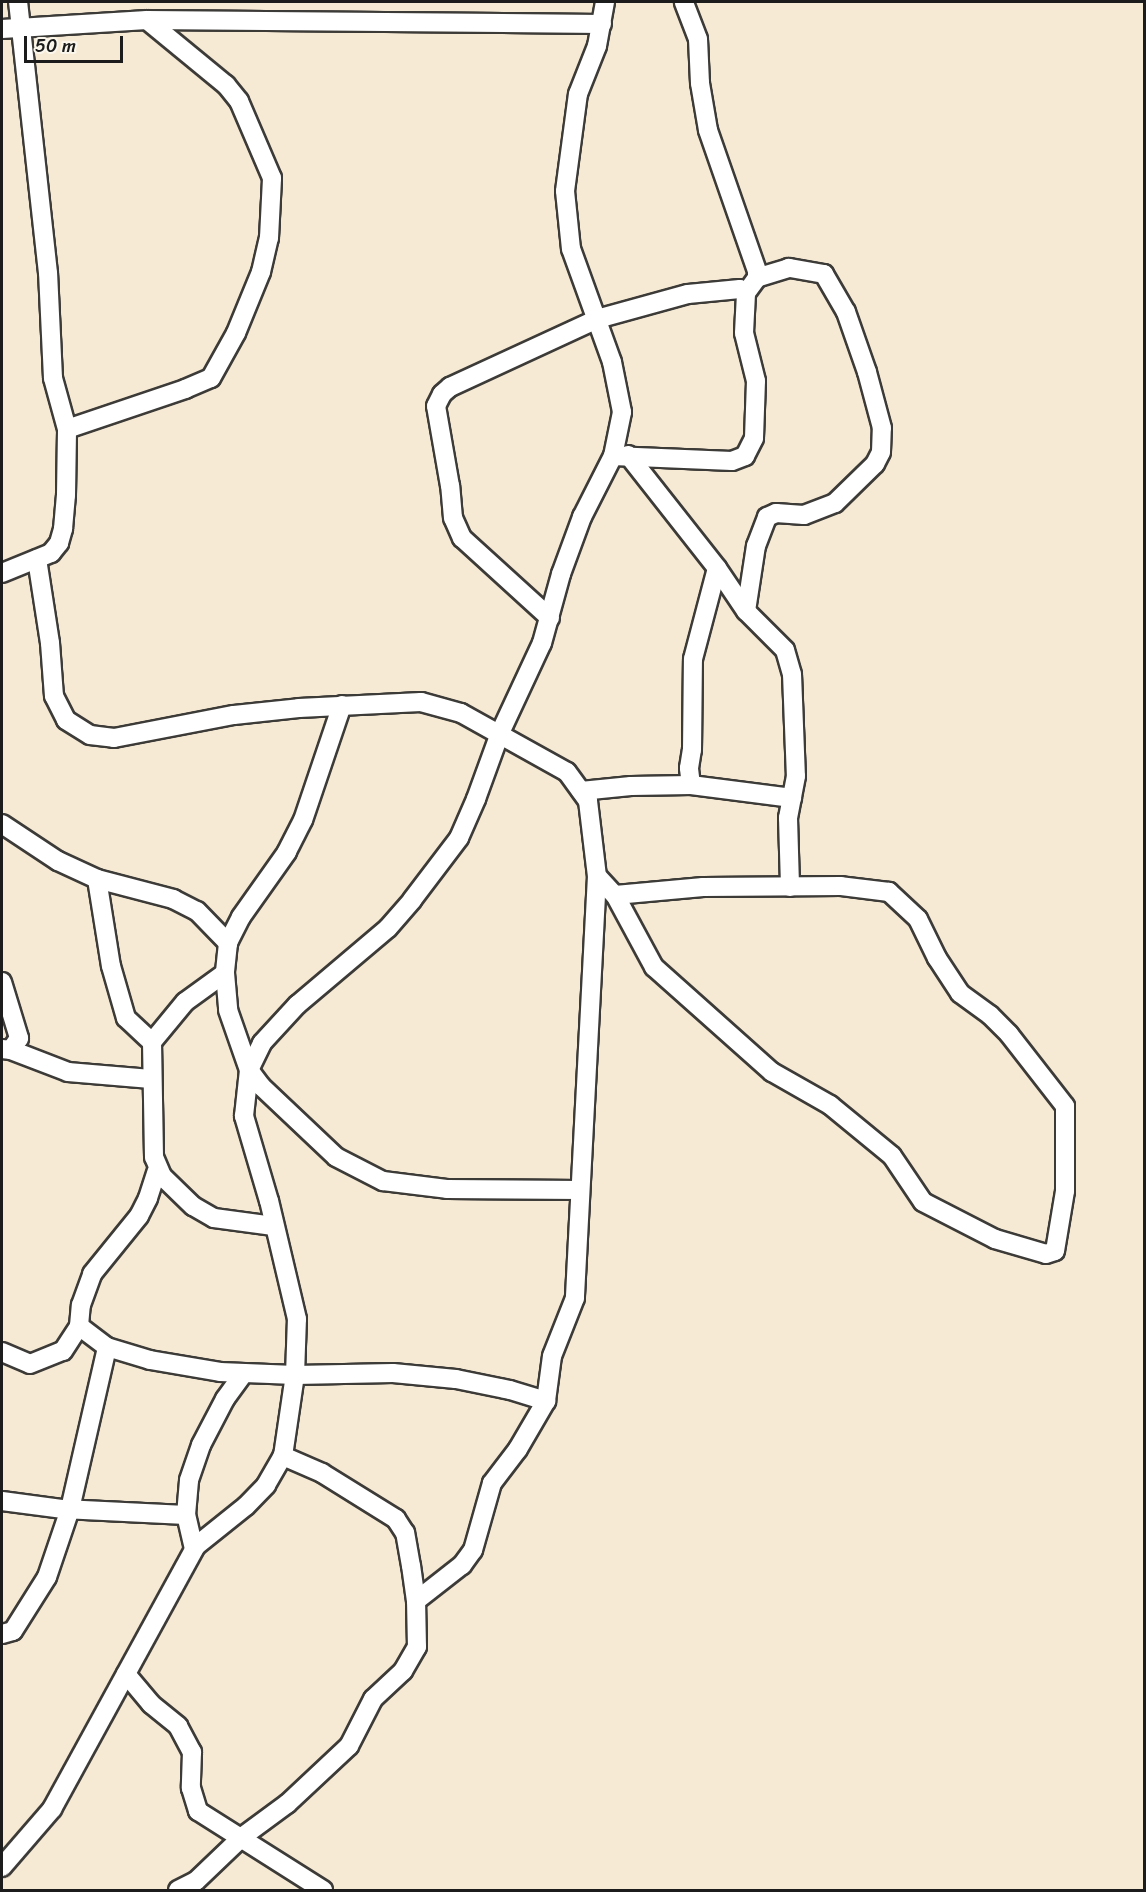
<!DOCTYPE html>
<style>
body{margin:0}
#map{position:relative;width:1146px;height:1892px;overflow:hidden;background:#f6ead5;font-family:Sriracha,sans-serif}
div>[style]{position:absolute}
.roads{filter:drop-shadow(2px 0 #3d3b38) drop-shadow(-2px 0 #3d3b38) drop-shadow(0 2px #3d3b38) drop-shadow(0 -2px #3d3b38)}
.minor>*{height:18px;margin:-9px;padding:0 9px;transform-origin:9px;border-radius:9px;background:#fff}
span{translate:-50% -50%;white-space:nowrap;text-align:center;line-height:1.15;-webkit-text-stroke:6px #fbf7ec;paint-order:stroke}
.frame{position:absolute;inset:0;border:3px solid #1c1c1c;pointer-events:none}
.scale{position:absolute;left:24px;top:36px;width:99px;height:27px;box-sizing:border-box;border:3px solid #1c1c1c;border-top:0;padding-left:8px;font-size:18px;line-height:21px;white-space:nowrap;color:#1c1c1c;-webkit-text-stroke:4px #fbf7ec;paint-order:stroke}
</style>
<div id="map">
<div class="roads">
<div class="minor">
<i style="left:2px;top:29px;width:145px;rotate:-3.6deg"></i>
<i style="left:147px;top:20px;width:455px;rotate:0.5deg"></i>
<i style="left:67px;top:429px;width:125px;rotate:-18.7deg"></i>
<i style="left:185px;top:389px;width:28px;rotate:-23deg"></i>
<i style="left:211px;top:378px;width:51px;rotate:-60.9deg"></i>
<i style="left:236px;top:333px;width:66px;rotate:-67.7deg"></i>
<i style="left:261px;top:272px;width:35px;rotate:-77deg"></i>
<i style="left:269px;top:238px;width:60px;rotate:-87.1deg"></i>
<i style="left:272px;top:178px;width:84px;rotate:-113.2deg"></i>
<i style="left:239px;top:101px;width:21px;rotate:-129deg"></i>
<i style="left:226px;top:85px;width:102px;rotate:-140.6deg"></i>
<i style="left:628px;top:455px;width:144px;rotate:51.8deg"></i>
<i style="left:717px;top:568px;width:52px;rotate:56deg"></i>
<i style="left:746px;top:611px;width:55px;rotate:45deg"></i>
<i style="left:785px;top:650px;width:25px;rotate:74deg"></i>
<i style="left:792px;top:674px;width:102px;rotate:87.8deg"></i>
<i style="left:796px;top:776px;width:43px;rotate:100.8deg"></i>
<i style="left:788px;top:818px;width:69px;rotate:88.3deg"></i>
<i style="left:613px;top:456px;width:119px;rotate:2.4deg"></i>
<i style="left:732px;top:461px;width:14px;rotate:-21deg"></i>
<i style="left:745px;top:456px;width:20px;rotate:-63deg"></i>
<i style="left:754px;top:438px;width:57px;rotate:-88deg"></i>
<i style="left:756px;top:381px;width:49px;rotate:-104deg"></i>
<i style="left:744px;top:333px;width:40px;rotate:-87.1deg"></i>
<i style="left:746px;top:293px;width:19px;rotate:-54deg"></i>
<i style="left:757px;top:278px;width:7px;rotate:-90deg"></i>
<i style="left:757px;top:271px;width:149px;rotate:-109.2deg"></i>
<i style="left:708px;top:130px;width:48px;rotate:-99.7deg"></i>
<i style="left:700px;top:83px;width:44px;rotate:-92.6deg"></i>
<i style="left:698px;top:39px;width:40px;rotate:-111deg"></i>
<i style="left:37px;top:559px;width:85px;rotate:81.2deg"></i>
<i style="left:50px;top:643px;width:53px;rotate:85.7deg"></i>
<i style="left:54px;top:696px;width:27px;rotate:63deg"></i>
<i style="left:66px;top:720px;width:28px;rotate:32deg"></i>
<i style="left:90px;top:735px;width:24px;rotate:7deg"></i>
<i style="left:114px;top:738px;width:122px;rotate:-10.9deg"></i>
<i style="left:234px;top:715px;width:65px;rotate:-6.1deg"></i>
<i style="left:299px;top:708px;width:122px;rotate:-2.8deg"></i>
<i style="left:421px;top:702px;width:41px;rotate:15.4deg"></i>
<i style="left:461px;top:713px;width:121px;rotate:29.1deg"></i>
<i style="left:567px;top:772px;width:36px;rotate:54deg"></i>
<i style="left:588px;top:801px;width:76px;rotate:83.2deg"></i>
<i style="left:597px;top:876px;width:423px;rotate:93deg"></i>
<i style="left:575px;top:1298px;width:62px;rotate:111.6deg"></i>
<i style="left:552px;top:1356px;width:45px;rotate:97.6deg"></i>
<i style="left:546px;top:1401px;width:56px;rotate:120.3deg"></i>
<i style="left:518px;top:1449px;width:43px;rotate:127.4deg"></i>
<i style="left:492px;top:1483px;width:70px;rotate:105.8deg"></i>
<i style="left:473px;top:1550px;width:19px;rotate:126deg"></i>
<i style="left:462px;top:1565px;width:58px;rotate:142deg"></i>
<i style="left:2px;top:573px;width:53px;rotate:-22.2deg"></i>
<i style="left:51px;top:553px;width:13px;rotate:-51deg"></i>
<i style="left:59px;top:543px;width:15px;rotate:-74deg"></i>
<i style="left:63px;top:529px;width:34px;rotate:-85deg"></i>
<i style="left:66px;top:495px;width:66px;rotate:-89.1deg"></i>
<i style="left:67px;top:429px;width:53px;rotate:-105.4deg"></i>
<i style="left:53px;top:378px;width:105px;rotate:-92.7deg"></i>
<i style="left:48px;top:273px;width:273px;rotate:-96.3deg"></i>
<i style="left:746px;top:611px;width:66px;rotate:-81.3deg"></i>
<i style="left:756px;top:546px;width:31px;rotate:-69deg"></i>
<i style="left:767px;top:517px;width:10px;rotate:-24deg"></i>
<i style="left:776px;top:513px;width:28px;rotate:4deg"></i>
<i style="left:804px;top:515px;width:33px;rotate:-21deg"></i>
<i style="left:835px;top:503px;width:56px;rotate:-44.3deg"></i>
<i style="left:875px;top:464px;width:13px;rotate:-63deg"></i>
<i style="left:881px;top:452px;width:24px;rotate:-88deg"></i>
<i style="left:882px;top:428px;width:58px;rotate:-105deg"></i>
<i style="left:867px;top:372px;width:64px;rotate:-109.3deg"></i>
<i style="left:846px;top:312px;width:44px;rotate:-120.1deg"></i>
<i style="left:824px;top:274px;width:36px;rotate:-170deg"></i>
<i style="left:789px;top:268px;width:34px;rotate:163deg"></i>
<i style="left:550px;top:618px;width:119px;rotate:-137.7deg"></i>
<i style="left:462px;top:538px;width:22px;rotate:-114deg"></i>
<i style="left:453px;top:518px;width:32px;rotate:-95deg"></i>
<i style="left:450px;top:486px;width:81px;rotate:-99.9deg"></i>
<i style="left:436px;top:406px;width:13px;rotate:-63deg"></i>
<i style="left:442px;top:394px;width:11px;rotate:-41deg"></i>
<i style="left:450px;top:387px;width:162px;rotate:-24.8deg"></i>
<i style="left:597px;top:319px;width:94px;rotate:-15.4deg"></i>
<i style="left:688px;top:294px;width:52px;rotate:-5.5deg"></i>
<i style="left:740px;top:289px;width:7px;rotate:34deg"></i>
<i style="left:342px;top:705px;width:121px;rotate:108.7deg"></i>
<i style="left:303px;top:820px;width:36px;rotate:117deg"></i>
<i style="left:287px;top:852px;width:80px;rotate:125.3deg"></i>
<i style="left:241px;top:917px;width:29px;rotate:117deg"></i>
<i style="left:228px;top:943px;width:30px;rotate:96deg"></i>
<i style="left:225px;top:973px;width:37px;rotate:85deg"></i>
<i style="left:228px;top:1010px;width:64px;rotate:70.7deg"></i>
<i style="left:249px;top:1070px;width:20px;rotate:53deg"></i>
<i style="left:261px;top:1086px;width:103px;rotate:43.4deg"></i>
<i style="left:336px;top:1157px;width:53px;rotate:27.1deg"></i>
<i style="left:383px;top:1181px;width:64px;rotate:7.1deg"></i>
<i style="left:447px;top:1189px;width:133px;rotate:0.4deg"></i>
<i style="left:691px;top:785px;width:17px;rotate:-97deg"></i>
<i style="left:689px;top:768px;width:18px;rotate:-81deg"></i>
<i style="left:692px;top:750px;width:91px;rotate:-89.4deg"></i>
<i style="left:693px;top:659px;width:94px;rotate:-75.2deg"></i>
<i style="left:581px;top:791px;width:50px;rotate:-5.7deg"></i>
<i style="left:631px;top:786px;width:60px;rotate:-1deg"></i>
<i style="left:691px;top:785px;width:102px;rotate:7.3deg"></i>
<i style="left:2px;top:824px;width:67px;rotate:33.5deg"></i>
<i style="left:58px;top:861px;width:43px;rotate:24.8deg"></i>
<i style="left:97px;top:879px;width:79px;rotate:14.7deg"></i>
<i style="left:173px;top:899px;width:27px;rotate:27deg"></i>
<i style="left:197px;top:911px;width:45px;rotate:45.9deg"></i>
<i style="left:597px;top:876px;width:26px;rotate:47deg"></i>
<i style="left:615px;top:895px;width:82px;rotate:61.6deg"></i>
<i style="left:654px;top:967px;width:158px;rotate:41.7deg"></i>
<i style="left:772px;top:1072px;width:67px;rotate:29.6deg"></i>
<i style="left:830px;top:1105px;width:80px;rotate:39.4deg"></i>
<i style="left:892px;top:1156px;width:55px;rotate:56deg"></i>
<i style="left:923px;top:1202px;width:81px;rotate:27.2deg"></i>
<i style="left:995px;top:1239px;width:53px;rotate:16.4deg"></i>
<i style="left:1046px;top:1254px;width:9px;rotate:-18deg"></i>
<i style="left:1055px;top:1251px;width:61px;rotate:-80.5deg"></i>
<i style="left:1065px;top:1191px;width:85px;rotate:-90deg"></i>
<i style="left:1065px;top:1106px;width:91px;rotate:-127.9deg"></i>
<i style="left:1009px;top:1034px;width:27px;rotate:-135deg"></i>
<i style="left:990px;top:1015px;width:37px;rotate:-144deg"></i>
<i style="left:960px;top:993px;width:42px;rotate:-123.3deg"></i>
<i style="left:937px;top:958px;width:43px;rotate:-116deg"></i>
<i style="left:918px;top:919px;width:40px;rotate:-137deg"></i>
<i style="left:889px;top:892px;width:48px;rotate:-172.9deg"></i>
<i style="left:841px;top:886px;width:138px;rotate:179.6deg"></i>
<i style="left:703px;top:887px;width:88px;rotate:174.8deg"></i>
<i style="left:97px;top:879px;width:88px;rotate:80.9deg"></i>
<i style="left:111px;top:966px;width:54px;rotate:73.9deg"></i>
<i style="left:126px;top:1018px;width:35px;rotate:43deg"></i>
<i style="left:225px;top:973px;width:49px;rotate:144.1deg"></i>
<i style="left:185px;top:1002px;width:52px;rotate:129.5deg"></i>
<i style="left:152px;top:1042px;width:115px;rotate:89deg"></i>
<i style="left:154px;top:1157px;width:21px;rotate:67deg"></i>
<i style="left:162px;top:1176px;width:43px;rotate:44.1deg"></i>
<i style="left:193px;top:1206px;width:24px;rotate:30deg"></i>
<i style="left:214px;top:1218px;width:60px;rotate:7.7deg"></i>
<i style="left:2px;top:982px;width:59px;rotate:73.1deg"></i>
<i style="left:19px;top:1038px;width:14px;rotate:124deg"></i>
<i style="left:2px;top:1049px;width:9px;rotate:6deg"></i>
<i style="left:11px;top:1050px;width:61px;rotate:21.1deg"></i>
<i style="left:68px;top:1072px;width:83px;rotate:4.8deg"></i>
<i style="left:79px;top:1326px;width:35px;rotate:37deg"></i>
<i style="left:107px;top:1347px;width:45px;rotate:16.8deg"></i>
<i style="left:150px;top:1360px;width:71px;rotate:9.7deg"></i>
<i style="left:220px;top:1372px;width:75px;rotate:2.3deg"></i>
<i style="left:295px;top:1375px;width:98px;rotate:-1.2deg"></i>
<i style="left:393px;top:1373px;width:63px;rotate:5.4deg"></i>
<i style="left:456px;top:1379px;width:55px;rotate:11.5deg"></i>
<i style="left:510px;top:1390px;width:38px;rotate:17deg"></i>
<i style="left:2px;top:1352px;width:30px;rotate:23deg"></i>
<i style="left:30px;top:1364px;width:35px;rotate:-22deg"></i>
<i style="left:63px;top:1351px;width:30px;rotate:-57deg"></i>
<i style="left:79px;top:1326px;width:21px;rotate:-85deg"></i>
<i style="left:81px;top:1305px;width:33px;rotate:-70deg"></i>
<i style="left:92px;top:1274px;width:75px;rotate:-51deg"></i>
<i style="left:139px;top:1216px;width:20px;rotate:-63deg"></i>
<i style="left:148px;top:1198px;width:28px;rotate:-72deg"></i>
<i style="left:2px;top:1501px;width:62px;rotate:7.5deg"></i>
<i style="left:63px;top:1509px;width:123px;rotate:2.8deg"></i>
<i style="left:194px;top:1549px;width:35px;rotate:-103deg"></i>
<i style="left:186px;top:1515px;width:35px;rotate:-85deg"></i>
<i style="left:189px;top:1480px;width:37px;rotate:-71deg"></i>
<i style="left:201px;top:1445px;width:52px;rotate:-62.4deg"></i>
<i style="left:225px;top:1399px;width:32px;rotate:-54deg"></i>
<i style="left:2px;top:1634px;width:11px;rotate:-15deg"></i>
<i style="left:13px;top:1631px;width:64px;rotate:-57.8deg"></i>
<i style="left:47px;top:1577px;width:72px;rotate:-71.3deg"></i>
<i style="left:70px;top:1509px;width:166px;rotate:-77.1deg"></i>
<i style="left:126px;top:1674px;width:39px;rotate:50deg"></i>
<i style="left:151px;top:1704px;width:35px;rotate:39deg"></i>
<i style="left:178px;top:1726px;width:30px;rotate:62deg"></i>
<i style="left:192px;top:1752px;width:36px;rotate:92deg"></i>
<i style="left:191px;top:1788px;width:24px;rotate:73deg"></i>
<i style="left:198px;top:1811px;width:148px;rotate:32.3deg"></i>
<i style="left:2px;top:1867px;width:77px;rotate:-49.2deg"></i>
<i style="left:52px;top:1809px;width:300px;rotate:-61.3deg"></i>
<i style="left:196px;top:1546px;width:64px;rotate:-38.7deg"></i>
<i style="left:246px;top:1506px;width:29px;rotate:-46deg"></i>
<i style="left:266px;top:1485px;width:34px;rotate:-60deg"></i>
<i style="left:283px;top:1456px;width:82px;rotate:-81.6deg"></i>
<i style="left:295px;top:1375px;width:56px;rotate:-88deg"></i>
<i style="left:297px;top:1319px;width:121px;rotate:-103.3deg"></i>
<i style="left:269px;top:1201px;width:89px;rotate:-106.4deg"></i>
<i style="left:244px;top:1116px;width:46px;rotate:-83.8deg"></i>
<i style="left:249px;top:1070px;width:30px;rotate:-64deg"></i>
<i style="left:262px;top:1043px;width:52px;rotate:-47.4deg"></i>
<i style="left:297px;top:1005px;width:119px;rotate:-40.2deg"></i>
<i style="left:388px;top:928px;width:37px;rotate:-49deg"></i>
<i style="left:412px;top:900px;width:78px;rotate:-52.8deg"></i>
<i style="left:459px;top:838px;width:43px;rotate:-66.4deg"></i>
<i style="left:476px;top:799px;width:70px;rotate:-70deg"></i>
<i style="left:500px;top:733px;width:99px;rotate:-65deg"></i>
<i style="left:542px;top:643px;width:72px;rotate:-74.6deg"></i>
<i style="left:561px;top:574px;width:61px;rotate:-69.8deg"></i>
<i style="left:582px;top:517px;width:68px;rotate:-63.1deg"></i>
<i style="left:613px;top:456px;width:45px;rotate:-78.4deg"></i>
<i style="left:622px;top:412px;width:51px;rotate:-101.3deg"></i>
<i style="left:612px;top:362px;width:120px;rotate:-109.9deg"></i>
<i style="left:571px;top:249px;width:58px;rotate:-95.9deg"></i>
<i style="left:565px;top:191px;width:98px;rotate:-82.4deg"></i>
<i style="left:578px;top:94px;width:52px;rotate:-68.4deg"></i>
<i style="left:597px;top:46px;width:45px;rotate:-79.7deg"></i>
<i style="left:178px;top:1890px;width:20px;rotate:-27deg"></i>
<i style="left:196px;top:1881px;width:64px;rotate:-43.7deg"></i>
<i style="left:242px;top:1837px;width:56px;rotate:-36.3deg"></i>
<i style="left:287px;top:1804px;width:85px;rotate:-43.1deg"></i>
<i style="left:349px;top:1746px;width:53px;rotate:-62.9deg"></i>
<i style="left:373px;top:1699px;width:41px;rotate:-43deg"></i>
<i style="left:403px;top:1671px;width:28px;rotate:-60deg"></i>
<i style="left:417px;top:1647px;width:46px;rotate:-91.2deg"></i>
<i style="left:416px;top:1601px;width:35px;rotate:-98deg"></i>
<i style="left:411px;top:1566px;width:34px;rotate:-100deg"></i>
<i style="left:405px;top:1533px;width:17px;rotate:-123deg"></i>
<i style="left:396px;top:1519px;width:87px;rotate:-148.1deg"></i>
<i style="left:322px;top:1473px;width:43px;rotate:-156.4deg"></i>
</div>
</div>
<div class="frame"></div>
<div class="scale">50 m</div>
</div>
